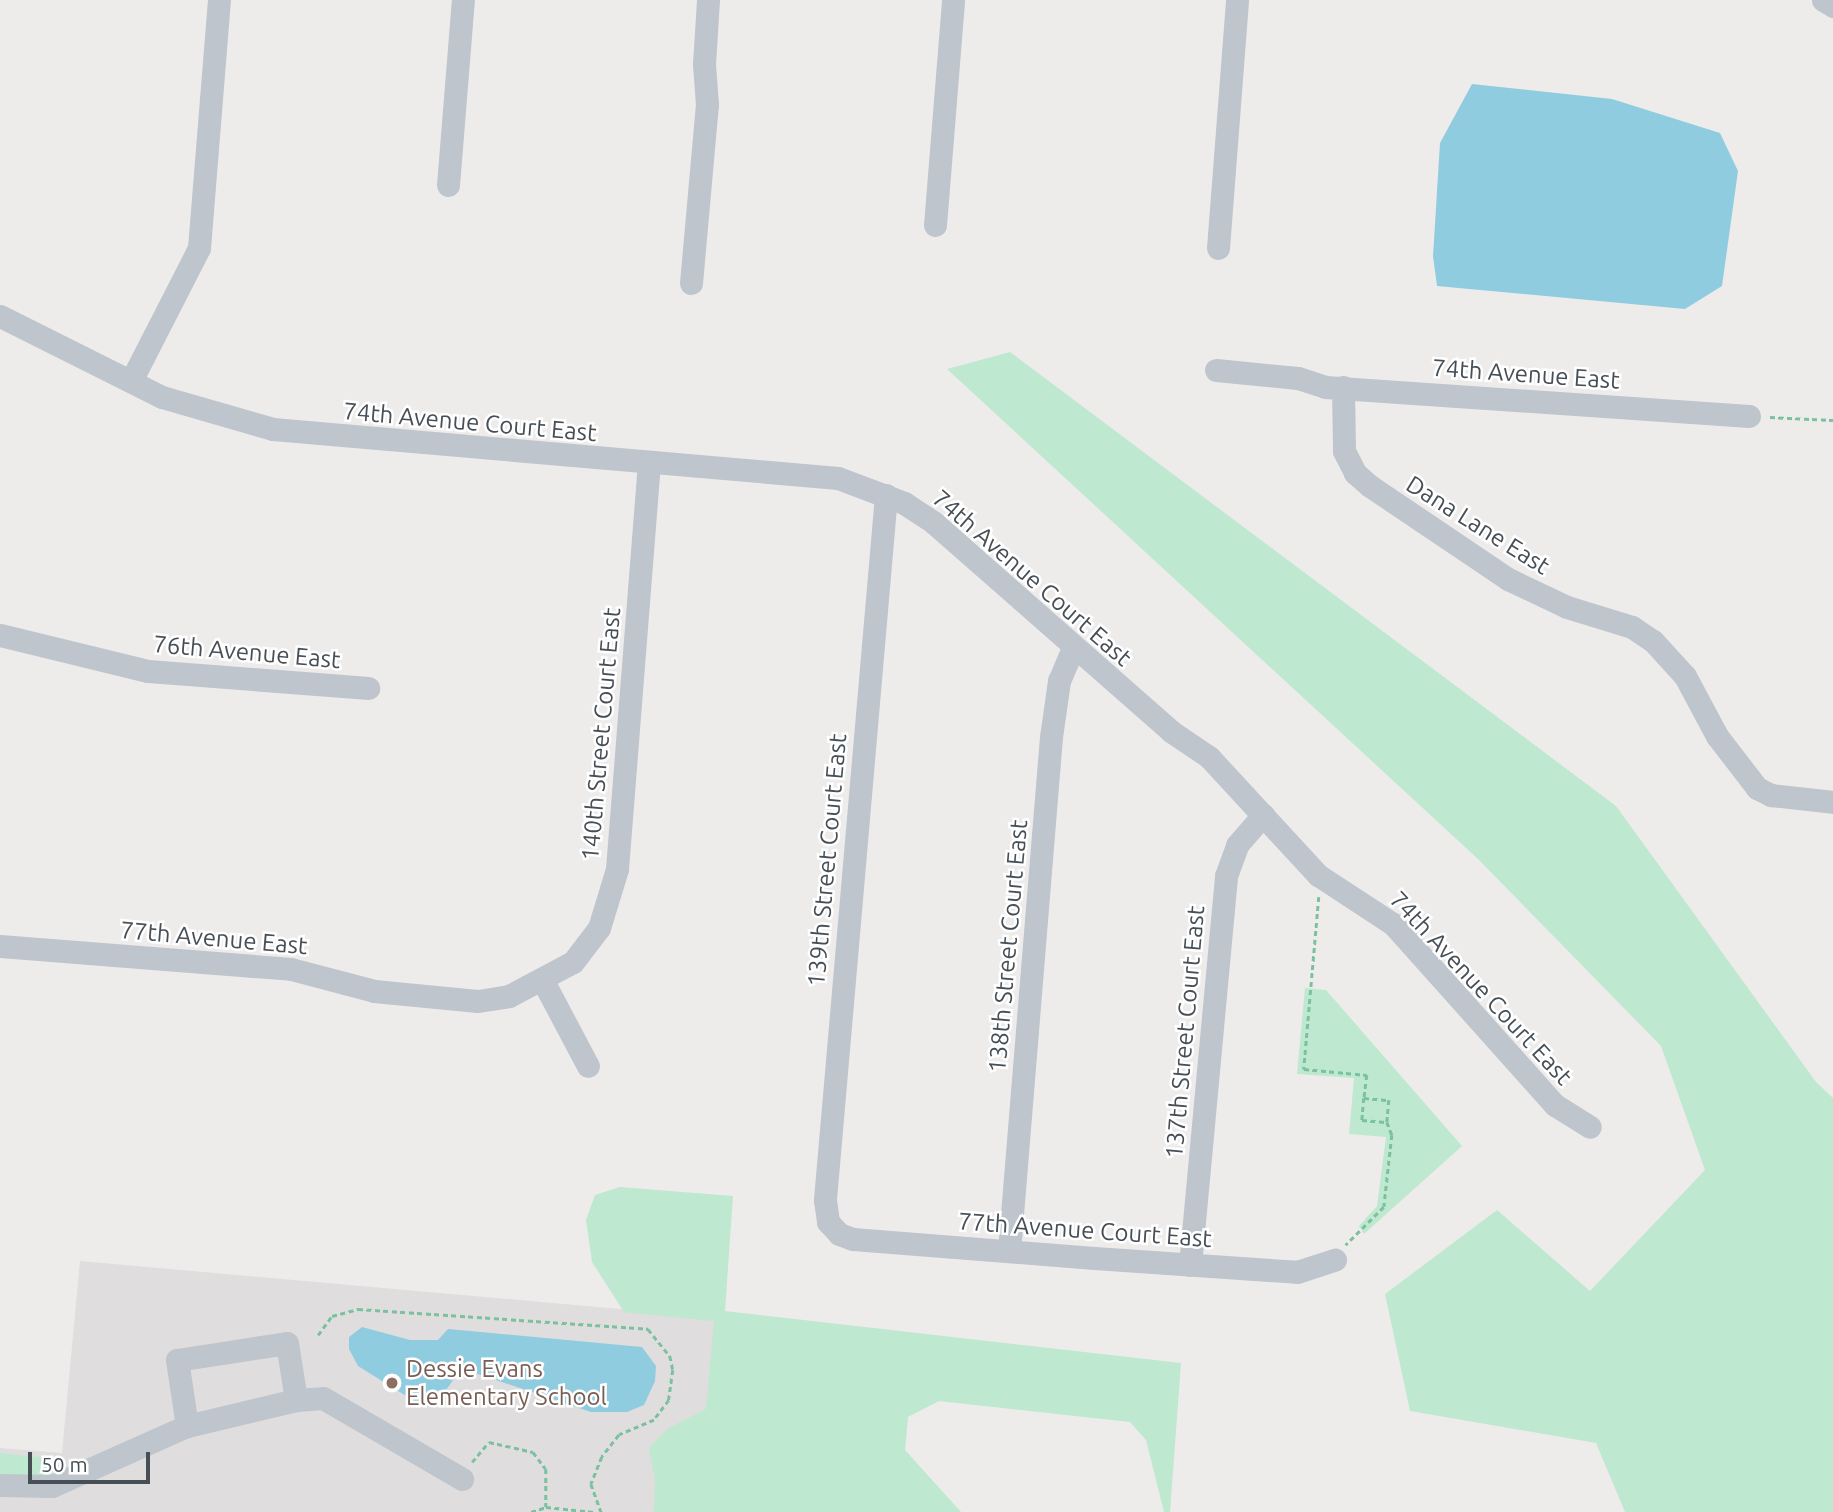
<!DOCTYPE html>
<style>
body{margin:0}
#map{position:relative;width:1833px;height:1512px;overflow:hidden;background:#eeeceb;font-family:Ubuntu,sans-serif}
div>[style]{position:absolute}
.education>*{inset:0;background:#dfdddd}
.green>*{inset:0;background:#bee8cf}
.water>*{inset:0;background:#90ccdf}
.path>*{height:2.5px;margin-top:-1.25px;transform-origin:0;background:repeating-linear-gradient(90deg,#7bc1a0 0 5px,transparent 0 8.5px)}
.minor>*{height:23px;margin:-11.5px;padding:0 11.5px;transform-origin:11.5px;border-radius:11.5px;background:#bec5cc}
.dots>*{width:19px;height:19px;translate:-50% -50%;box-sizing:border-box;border:4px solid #fff;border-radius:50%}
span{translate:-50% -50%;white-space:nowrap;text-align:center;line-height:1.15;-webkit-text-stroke:5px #fff;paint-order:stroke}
.street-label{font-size:24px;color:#464e56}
.education-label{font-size:24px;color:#785e54}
.left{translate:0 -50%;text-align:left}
.scale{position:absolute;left:28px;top:1452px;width:122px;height:32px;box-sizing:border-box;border:4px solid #464e56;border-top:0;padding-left:9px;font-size:21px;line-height:24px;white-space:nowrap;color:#464e56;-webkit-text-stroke:5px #fff;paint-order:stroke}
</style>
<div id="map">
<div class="education">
<i style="clip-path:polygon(80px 1261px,721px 1318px,703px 1512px,0 1512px,0 1448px,62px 1453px)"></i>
</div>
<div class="green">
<i style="clip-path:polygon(1010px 352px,1616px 806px,1816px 1082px,1833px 1098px,1833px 1512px,1625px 1512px,1596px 1443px,1410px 1411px,1385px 1294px,1497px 1210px,1590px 1291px,1705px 1170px,1661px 1046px,1478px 859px,947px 369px)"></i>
<i style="clip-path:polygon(1305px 988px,1326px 990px,1462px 1146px,1364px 1234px,1359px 1226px,1377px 1206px,1386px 1137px,1349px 1134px,1354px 1078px,1297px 1074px)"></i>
<i style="clip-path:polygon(620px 1187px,733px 1196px,725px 1311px,1181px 1363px,1170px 1512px,1164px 1512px,1146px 1440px,1130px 1422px,939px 1401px,908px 1417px,905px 1450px,961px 1512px,654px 1512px,655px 1480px,649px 1448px,667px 1429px,706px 1409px,714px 1321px,624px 1312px,592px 1262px,586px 1220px,595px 1195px)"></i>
<i style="clip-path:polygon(0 1453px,45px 1458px,53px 1475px,0 1475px)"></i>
</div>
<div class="water">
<i style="clip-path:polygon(1472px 84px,1612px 99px,1720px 133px,1738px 171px,1722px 286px,1685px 309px,1437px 286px,1433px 256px,1440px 143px)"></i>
<i style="clip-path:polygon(362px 1327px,410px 1340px,438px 1340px,448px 1329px,642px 1347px,656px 1366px,655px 1381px,644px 1405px,627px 1412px,591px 1412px,469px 1371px,453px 1380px,436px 1405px,424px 1407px,358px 1366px,349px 1349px,349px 1337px)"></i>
</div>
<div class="path">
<i style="left:1770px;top:417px;width:63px;rotate:2.7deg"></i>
<i style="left:1319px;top:897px;width:173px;rotate:95deg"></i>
<i style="left:1304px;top:1069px;width:63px;rotate:5.4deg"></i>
<i style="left:1367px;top:1075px;width:23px;rotate:97deg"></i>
<i style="left:1364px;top:1098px;width:25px;rotate:5deg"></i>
<i style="left:1389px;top:1100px;width:22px;rotate:95deg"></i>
<i style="left:1387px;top:1122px;width:14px;rotate:69deg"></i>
<i style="left:1392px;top:1135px;width:72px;rotate:96.3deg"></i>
<i style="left:1384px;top:1207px;width:54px;rotate:135deg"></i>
<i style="left:1364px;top:1098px;width:22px;rotate:95deg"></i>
<i style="left:1362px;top:1120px;width:23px;rotate:5deg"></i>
<i style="left:318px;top:1335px;width:24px;rotate:-54deg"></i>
<i style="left:332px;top:1316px;width:27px;rotate:-15deg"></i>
<i style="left:358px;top:1309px;width:291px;rotate:3.9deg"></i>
<i style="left:648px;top:1329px;width:35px;rotate:51deg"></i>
<i style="left:670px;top:1356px;width:14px;rotate:78deg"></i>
<i style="left:673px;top:1370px;width:30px;rotate:98deg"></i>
<i style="left:669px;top:1400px;width:25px;rotate:127deg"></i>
<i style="left:654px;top:1420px;width:38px;rotate:157deg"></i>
<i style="left:619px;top:1435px;width:28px;rotate:128deg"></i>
<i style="left:602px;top:1457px;width:29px;rotate:112deg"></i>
<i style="left:591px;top:1484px;width:30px;rotate:70deg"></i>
<i style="left:472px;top:1462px;width:26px;rotate:-50deg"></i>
<i style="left:489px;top:1442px;width:45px;rotate:12.8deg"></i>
<i style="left:533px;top:1452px;width:21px;rotate:53deg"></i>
<i style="left:546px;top:1469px;width:38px;rotate:90deg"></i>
<i style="left:531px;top:1512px;width:16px;rotate:-18deg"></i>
<i style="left:546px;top:1507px;width:48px;rotate:5.9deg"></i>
</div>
<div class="minor">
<i style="left:1823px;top:0;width:12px;rotate:31deg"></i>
<i style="left:448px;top:185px;width:186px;rotate:-85.4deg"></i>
<i style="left:935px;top:225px;width:226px;rotate:-85.4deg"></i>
<i style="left:1218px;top:248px;width:249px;rotate:-85.6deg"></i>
<i style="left:691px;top:283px;width:179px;rotate:-84.9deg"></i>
<i style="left:707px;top:105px;width:41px;rotate:-94.2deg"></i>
<i style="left:704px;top:64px;width:64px;rotate:-86.4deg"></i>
<i style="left:0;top:316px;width:181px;rotate:26.6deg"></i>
<i style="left:162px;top:397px;width:116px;rotate:16.1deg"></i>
<i style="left:273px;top:429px;width:567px;rotate:4.96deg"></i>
<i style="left:838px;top:478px;width:71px;rotate:20.7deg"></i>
<i style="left:904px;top:503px;width:35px;rotate:33deg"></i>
<i style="left:933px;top:522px;width:318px;rotate:41.3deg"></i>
<i style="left:1172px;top:732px;width:45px;rotate:34deg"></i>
<i style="left:1209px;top:757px;width:161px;rotate:47.3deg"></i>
<i style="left:1318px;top:875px;width:90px;rotate:33.2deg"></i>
<i style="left:1393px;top:924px;width:243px;rotate:48.2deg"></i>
<i style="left:1555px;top:1105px;width:41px;rotate:32.2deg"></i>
<i style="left:1216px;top:370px;width:82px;rotate:5.6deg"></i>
<i style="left:1298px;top:378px;width:28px;rotate:18deg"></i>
<i style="left:1325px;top:387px;width:425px;rotate:3.9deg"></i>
<i style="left:131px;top:381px;width:149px;rotate:-62.9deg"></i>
<i style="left:199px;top:248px;width:249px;rotate:-85.4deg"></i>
<i style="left:1343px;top:387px;width:64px;rotate:89.1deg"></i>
<i style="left:1344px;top:451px;width:25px;rotate:63deg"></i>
<i style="left:1355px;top:473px;width:20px;rotate:41deg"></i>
<i style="left:1370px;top:486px;width:166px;rotate:34deg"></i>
<i style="left:1508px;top:579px;width:65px;rotate:25.4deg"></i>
<i style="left:1567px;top:607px;width:68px;rotate:17.1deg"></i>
<i style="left:1632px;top:627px;width:25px;rotate:34deg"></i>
<i style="left:1653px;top:641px;width:47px;rotate:47.6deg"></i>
<i style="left:1685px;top:676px;width:68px;rotate:61.9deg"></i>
<i style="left:1717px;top:736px;width:66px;rotate:52.4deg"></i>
<i style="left:1757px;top:788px;width:16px;rotate:27deg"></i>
<i style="left:1771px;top:795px;width:62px;rotate:6.4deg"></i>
<i style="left:886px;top:495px;width:708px;rotate:94.95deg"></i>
<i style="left:825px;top:1200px;width:22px;rotate:82deg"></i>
<i style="left:828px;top:1222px;width:16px;rotate:47deg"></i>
<i style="left:839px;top:1234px;width:15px;rotate:20deg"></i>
<i style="left:853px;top:1239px;width:242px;rotate:4.5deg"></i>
<i style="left:1094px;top:1258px;width:203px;rotate:3.9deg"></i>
<i style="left:1297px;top:1272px;width:40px;rotate:-18deg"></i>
<i style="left:0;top:635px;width:152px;rotate:13.7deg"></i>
<i style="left:148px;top:671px;width:221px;rotate:4.4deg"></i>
<i style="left:0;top:946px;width:292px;rotate:4.5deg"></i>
<i style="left:291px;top:969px;width:86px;rotate:14.8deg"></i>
<i style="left:374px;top:991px;width:104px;rotate:5.5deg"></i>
<i style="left:478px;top:1001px;width:31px;rotate:-9deg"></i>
<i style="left:509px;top:996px;width:72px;rotate:-28deg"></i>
<i style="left:573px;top:962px;width:43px;rotate:-52.6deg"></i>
<i style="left:599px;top:928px;width:62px;rotate:-73deg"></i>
<i style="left:617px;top:869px;width:407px;rotate:-85.5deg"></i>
<i style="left:543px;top:981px;width:96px;rotate:62.1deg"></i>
<i style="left:1009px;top:1251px;width:516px;rotate:-85.33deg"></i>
<i style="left:1051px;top:737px;width:57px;rotate:-81.9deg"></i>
<i style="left:1059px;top:681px;width:36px;rotate:-67deg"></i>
<i style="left:1190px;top:1265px;width:391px;rotate:-84.7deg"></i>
<i style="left:1226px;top:876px;width:33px;rotate:-70deg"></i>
<i style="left:1237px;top:845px;width:40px;rotate:-49deg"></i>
<i style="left:187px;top:1426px;width:67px;rotate:-98.6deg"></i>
<i style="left:177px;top:1360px;width:111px;rotate:-8.8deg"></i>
<i style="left:287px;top:1343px;width:58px;rotate:81deg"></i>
<i style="left:0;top:1485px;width:52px;rotate:1.1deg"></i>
<i style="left:52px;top:1486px;width:148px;rotate:-24deg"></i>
<i style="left:187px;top:1426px;width:112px;rotate:-13.4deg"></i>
<i style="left:296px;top:1400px;width:27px;rotate:-4deg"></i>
<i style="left:323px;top:1398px;width:161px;rotate:30.2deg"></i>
</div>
<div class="dots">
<i style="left:392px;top:1383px;background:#8d6e63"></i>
</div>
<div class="street-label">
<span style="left:1526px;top:374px;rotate:4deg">74th Avenue East</span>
<span style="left:470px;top:422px;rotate:5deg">74th Avenue Court East</span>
<span style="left:1478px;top:525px;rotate:32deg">Dana Lane East</span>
<span style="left:1032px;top:578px;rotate:41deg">74th Avenue Court East</span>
<span style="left:247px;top:652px;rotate:5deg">76th Avenue East</span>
<span style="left:601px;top:734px;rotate:-85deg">140th Street Court East</span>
<span style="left:827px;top:860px;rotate:-85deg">139th Street Court East</span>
<span style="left:214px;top:938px;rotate:5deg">77th Avenue East</span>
<span style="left:1008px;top:946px;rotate:-85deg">138th Street Court East</span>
<span style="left:1481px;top:988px;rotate:47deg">74th Avenue Court East</span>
<span style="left:1185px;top:1032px;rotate:-85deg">137th Street Court East</span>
<span style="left:1085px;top:1230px;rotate:4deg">77th Avenue Court East</span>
</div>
<div class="education-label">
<span class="left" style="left:406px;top:1383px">Dessie Evans<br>Elementary School</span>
</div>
<div class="scale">50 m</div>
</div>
